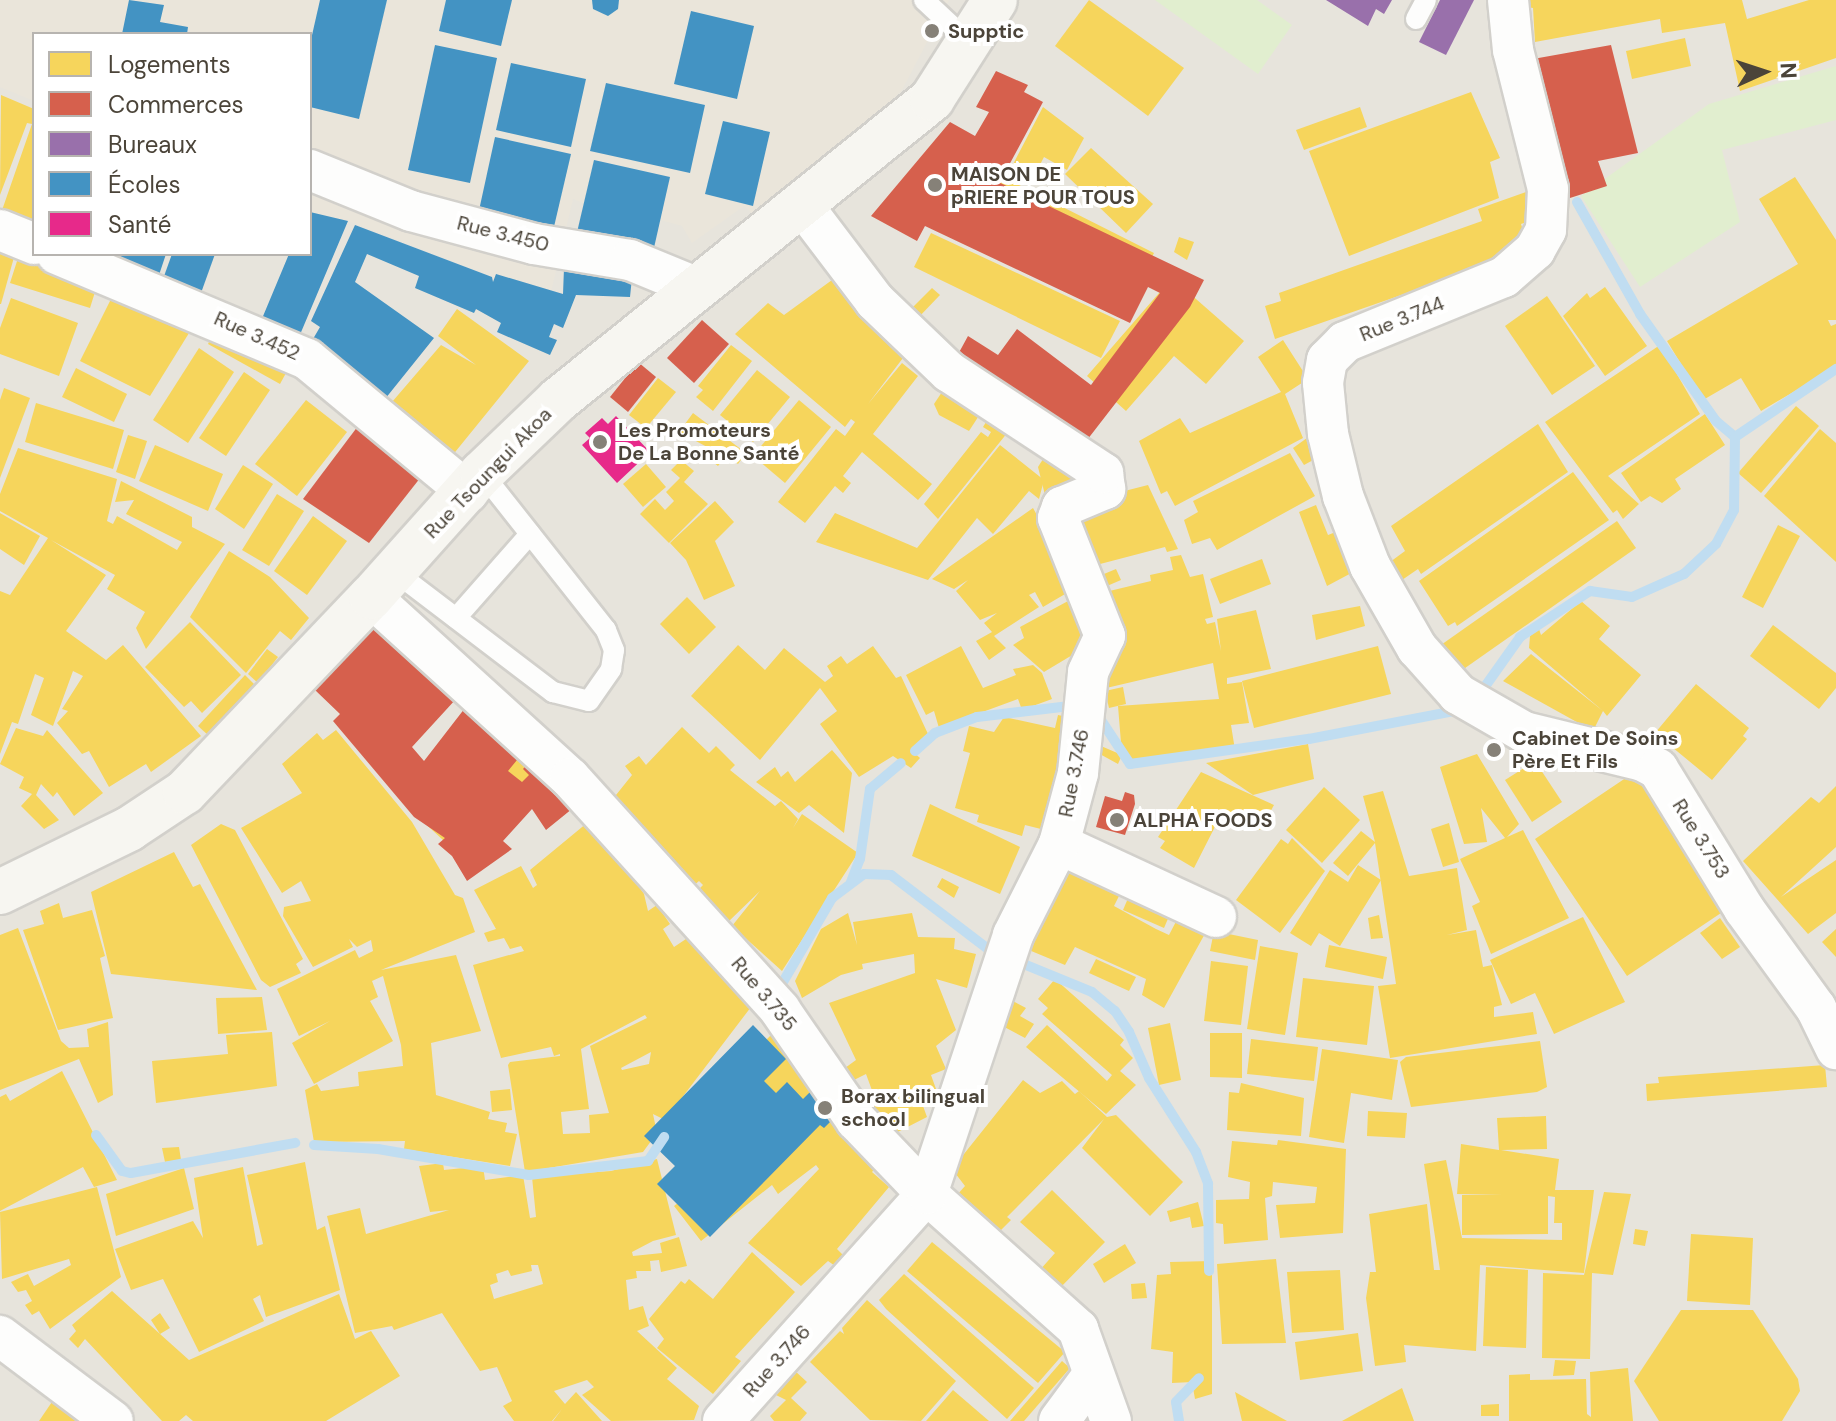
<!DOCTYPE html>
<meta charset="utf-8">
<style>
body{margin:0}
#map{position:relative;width:1836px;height:1421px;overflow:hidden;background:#f4f2ee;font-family:"DM Sans",sans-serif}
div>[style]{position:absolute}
.residential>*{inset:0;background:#e7e4dc}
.education>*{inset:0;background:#eae5da}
.green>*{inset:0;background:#e1eecf}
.homes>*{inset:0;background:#f6d55c}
.shops>*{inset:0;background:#d6604d}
.offices>*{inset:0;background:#9970ab}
.schools>*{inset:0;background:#4393c3}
.health>*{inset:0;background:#e7298a}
.stream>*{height:10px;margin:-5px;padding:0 5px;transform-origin:5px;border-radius:5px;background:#c0ddf1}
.roads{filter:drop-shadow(2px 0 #d2d0cb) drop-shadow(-2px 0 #d2d0cb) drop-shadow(0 2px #d2d0cb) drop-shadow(0 -2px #d2d0cb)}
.service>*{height:20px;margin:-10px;padding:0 10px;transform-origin:10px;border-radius:10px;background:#fdfdfc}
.minor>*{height:40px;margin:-20px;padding:0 20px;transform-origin:20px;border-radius:20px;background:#fdfdfc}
.secondary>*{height:44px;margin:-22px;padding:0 22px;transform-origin:22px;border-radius:22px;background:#f7f6f1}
.dots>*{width:22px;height:22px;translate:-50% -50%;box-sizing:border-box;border:4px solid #fff;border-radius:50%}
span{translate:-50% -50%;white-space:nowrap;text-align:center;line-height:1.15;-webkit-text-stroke:8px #fff;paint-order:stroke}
.poi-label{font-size:20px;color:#4b4439;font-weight:700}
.left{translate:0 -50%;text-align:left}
.street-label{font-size:20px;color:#4b4439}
.legend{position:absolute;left:32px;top:32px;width:280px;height:224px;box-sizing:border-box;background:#fff;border:2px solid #b7b4b0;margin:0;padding:10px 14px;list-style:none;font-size:24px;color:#4b4439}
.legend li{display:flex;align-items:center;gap:16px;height:40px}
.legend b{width:40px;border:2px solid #b7b4b0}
.north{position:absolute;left:1724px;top:32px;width:80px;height:80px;-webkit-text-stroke:6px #fff;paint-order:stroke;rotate:87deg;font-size:22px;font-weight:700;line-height:32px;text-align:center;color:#4b4439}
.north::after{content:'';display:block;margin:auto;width:28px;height:36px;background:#4b4439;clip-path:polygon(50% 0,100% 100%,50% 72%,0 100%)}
</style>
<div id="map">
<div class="residential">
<i style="clip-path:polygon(evenodd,0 0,1836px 0,1836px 1421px,0 1421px,0 0,34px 34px,310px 34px,310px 254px,34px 254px,34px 34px)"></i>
</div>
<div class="education">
<i style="clip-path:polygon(0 0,949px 0,902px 90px,865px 129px,756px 217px,744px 206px,692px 243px,682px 226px,660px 220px,574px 245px,583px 203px,573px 199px,551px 292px,496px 274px,493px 282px,491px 276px,348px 221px,310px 212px,310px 34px,34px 34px,34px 101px,0 87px)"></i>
</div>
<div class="green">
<i style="clip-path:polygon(1155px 0,1257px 0,1292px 25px,1258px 74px)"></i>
<i style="clip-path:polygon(1836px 66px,1836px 120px,1722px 150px,1740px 222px,1640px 287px,1581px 196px,1709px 104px)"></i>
</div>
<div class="homes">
<i style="clip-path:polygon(1089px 0,1184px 68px,1148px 116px,1055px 46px)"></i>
<i style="clip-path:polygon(1520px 0,1742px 0,1747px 19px,1809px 0,1836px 0,1836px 58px,1740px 91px,1725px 23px,1662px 33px,1660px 19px,1535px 42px,1533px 8px,1521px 6px)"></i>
<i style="clip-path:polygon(1685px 38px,1691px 66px,1632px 79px,1626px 51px)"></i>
<i style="clip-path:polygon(1471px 92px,1500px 158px,1490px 162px,1499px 198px,1349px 256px,1309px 151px)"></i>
<i style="clip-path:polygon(1px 95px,34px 109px,34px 227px,0 216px,32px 124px,27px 123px,0 195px)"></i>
<i style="clip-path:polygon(1043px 107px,1084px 138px,1067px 170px,1044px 157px,1031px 182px,1010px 170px)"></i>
<i style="clip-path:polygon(1360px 107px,1367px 127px,1304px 150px,1296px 130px)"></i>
<i style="clip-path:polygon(1091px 148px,1153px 204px,1126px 233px,1065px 174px)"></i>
<i style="clip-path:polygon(975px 163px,1154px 253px,1125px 310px,947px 220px)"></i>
<i style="clip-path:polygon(1795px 177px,1836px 240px,1836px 320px,1828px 320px,1831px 326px,1836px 324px,1836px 367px,1761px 411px,1741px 378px,1703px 400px,1667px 341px,1798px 264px,1759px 199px)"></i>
<i style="clip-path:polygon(1526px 192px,1536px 219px,1521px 224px,1527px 243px,1499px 253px,1502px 260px,1275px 339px,1265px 306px,1281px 301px,1279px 293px,1482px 221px,1478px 209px)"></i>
<i style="clip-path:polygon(931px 233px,1120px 321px,1101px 358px,914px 267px)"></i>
<i style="clip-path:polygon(1179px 237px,1194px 242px,1187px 260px,1174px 252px)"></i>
<i style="clip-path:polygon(0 246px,16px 250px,1px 304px,0 304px)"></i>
<i style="clip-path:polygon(18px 258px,80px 277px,100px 276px,90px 308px,10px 283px)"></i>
<i style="clip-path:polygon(1172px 278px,1244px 341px,1206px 384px,1174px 356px,1126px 411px,1087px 376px)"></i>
<i style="clip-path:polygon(832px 280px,906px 354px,868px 404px,902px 363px,918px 376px,873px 434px,932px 484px,918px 500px,862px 452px,843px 476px,851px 483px,843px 493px,835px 486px,805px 523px,778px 502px,836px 429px,845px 436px,855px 422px,851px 419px,845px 427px,735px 334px,768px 303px,784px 315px)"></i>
<i style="clip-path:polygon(1605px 287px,1647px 346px,1605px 376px,1563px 316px,1587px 293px,1590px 298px)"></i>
<i style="clip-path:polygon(932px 288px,940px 295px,917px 319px,909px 311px)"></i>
<i style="clip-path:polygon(113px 295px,194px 325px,150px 396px,80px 361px)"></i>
<i style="clip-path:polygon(1547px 296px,1595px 366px,1552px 395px,1505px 326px)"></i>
<i style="clip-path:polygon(11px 298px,78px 323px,59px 376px,0 354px,0 328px)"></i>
<i style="clip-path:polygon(457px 309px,529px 361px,447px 462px,386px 409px,441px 345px,476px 365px,438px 336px)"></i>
<i style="clip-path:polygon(219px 322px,292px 362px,280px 384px,208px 344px)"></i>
<i style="clip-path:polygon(1283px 340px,1308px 379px,1285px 394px,1303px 438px,1175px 506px,1167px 491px,1161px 494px,1139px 441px,1180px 418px,1190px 433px,1281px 392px,1258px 357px)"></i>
<i style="clip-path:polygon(731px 345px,752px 361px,713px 411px,696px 397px,703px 390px,698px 386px)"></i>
<i style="clip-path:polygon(1660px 345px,1700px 414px,1608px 476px,1639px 504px,1623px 519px,1617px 510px,1613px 513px,1545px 422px)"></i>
<i style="clip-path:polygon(199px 348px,234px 372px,188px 443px,153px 420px)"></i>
<i style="clip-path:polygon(76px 368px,127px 394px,114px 422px,62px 397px)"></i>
<i style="clip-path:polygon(757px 370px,790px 397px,753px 442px,720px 415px)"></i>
<i style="clip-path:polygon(244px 372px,270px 390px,226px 456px,199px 438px)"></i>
<i style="clip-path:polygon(658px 378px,676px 392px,646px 428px,629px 415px)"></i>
<i style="clip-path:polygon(4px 388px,30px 398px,0 478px,0 400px)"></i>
<i style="clip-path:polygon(944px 389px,982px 411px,969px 431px,939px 415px,934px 404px)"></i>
<i style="clip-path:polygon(306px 400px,347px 432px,297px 496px,255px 464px)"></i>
<i style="clip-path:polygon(799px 400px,831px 427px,785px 483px,753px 456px)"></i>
<i style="clip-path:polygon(36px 403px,124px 430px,113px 469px,25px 442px)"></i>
<i style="clip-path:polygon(1796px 406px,1819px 426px,1761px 493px,1738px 473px)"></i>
<i style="clip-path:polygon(693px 413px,746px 453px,738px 464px,726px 456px,718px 466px,704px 455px,709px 448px,679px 432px)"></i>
<i style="clip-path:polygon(991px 414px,1012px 427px,938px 519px,924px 504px,981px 432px,988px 437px,991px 432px,983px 427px)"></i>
<i style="clip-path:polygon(1705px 414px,1725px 445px,1675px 479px,1681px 489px,1662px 503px,1650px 496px,1641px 502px,1621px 473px)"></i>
<i style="clip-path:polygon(1538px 424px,1568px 472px,1421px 574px,1418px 569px,1402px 580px,1390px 562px,1405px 551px,1391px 526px)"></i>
<i style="clip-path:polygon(1820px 429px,1836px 443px,1836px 562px,1764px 496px)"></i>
<i style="clip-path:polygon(128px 435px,147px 441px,135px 479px,116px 472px)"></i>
<i style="clip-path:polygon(1307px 438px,1317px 458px,1304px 465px,1293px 448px)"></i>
<i style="clip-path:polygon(155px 445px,223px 474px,208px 511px,139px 481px)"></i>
<i style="clip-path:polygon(1000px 445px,1044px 480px,1039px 499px,1029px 491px,993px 534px,977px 518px,928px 580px,816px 542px,835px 513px,917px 548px)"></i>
<i style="clip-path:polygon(18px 448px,117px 479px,107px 521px,113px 524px,117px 516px,177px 550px,182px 542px,126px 514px,134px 500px,115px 502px,121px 481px,192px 517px,192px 527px,225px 544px,146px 649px,136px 628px,145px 612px,107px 589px,115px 575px,51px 540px,106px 575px,66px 631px,106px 660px,123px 645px,201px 736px,151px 772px,146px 764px,109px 787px,89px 751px,82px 754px,57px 723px,68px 711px,62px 709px,83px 676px,73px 671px,53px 726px,31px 715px,44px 678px,35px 674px,18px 724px,12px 722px,0 754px,0 591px,10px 595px,48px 538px,0 511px,0 494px)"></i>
<i style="clip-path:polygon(1050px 448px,1094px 488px,1047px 503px,1038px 467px)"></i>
<i style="clip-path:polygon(1290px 453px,1315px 496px,1217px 550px,1210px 538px,1192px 544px,1184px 520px,1198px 512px,1193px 501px)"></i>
<i style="clip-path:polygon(681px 460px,694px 471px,684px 482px,708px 504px,669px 543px,640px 514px,655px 499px,665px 510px,674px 501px,666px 492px,680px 478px,671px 470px)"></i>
<i style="clip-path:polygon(646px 464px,666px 487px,643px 507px,623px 484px)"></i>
<i style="clip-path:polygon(243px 465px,273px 484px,244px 529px,215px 509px)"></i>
<i style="clip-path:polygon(1573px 472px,1609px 520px,1457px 626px,1455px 622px,1448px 626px,1419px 581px)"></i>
<i style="clip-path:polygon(1148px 485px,1178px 549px,1167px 552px,1165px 547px,1081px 569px,1066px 506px)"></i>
<i style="clip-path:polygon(277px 494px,304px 511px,269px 566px,242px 550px)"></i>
<i style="clip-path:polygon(715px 501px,734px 522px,715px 541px,735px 586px,704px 600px,686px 560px,670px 543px)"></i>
<i style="clip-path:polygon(1316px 505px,1328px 535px,1341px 530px,1357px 570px,1327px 586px,1299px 512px)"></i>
<i style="clip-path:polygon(1033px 508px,1077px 587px,1043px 607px,1035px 592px,1029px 595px,1039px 607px,994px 636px,1006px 648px,989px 660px,976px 641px,992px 632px,984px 623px,997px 613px,980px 620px,956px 591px,968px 580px,954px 589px,932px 579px)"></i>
<i style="clip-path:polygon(0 513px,40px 536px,24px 565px,0 549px)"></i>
<i style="clip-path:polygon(313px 516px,347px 541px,307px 595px,274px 571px)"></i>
<i style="clip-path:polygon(1617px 521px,1636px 548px,1448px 680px,1431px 652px)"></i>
<i style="clip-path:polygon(1778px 525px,1800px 536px,1763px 608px,1742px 597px)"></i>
<i style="clip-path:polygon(229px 551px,270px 577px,309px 618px,291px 640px,280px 631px,246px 673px,190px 617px)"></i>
<i style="clip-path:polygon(1181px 555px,1190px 577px,1203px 574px,1213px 617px,1205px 619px,1207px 624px,1215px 622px,1221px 651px,1217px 619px,1256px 610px,1271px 669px,1227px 678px,1227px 684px,1242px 682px,1249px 723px,1231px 725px,1235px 750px,1126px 762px,1122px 755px,1118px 764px,1098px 753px,1101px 746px,1122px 755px,1118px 706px,1219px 699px,1213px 663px,1102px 689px,1097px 594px,1151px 581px,1150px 575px,1173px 570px,1170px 557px)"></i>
<i style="clip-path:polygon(1262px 559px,1271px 584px,1220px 604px,1210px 579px)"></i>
<i style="clip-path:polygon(1116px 569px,1121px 580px,1093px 592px,1087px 581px)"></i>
<i style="clip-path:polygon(1081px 594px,1104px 636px,1044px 672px,1013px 645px,1024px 638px,1020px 627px)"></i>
<i style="clip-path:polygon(687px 597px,716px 627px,689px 654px,660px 624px)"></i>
<i style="clip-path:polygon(1581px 601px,1610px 626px,1599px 639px,1641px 675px,1607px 716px,1603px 711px,1593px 731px,1503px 681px,1531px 654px,1603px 711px,1529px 648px,1530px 636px,1539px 629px,1541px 635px)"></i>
<i style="clip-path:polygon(1360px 606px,1365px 626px,1316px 640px,1312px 615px)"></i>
<i style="clip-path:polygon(190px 622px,241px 675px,202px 713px,191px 701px,184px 707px,145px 667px)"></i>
<i style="clip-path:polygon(1773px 625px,1836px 673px,1836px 688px,1819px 709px,1750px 656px)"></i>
<i style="clip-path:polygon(738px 645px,765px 670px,784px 648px,825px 682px,833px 676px,827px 666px,841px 656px,847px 664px,873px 646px,896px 678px,901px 676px,928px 734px,912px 751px,920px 758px,911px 768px,893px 756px,859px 777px,820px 724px,837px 711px,820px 688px,760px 760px,691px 696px)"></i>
<i style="clip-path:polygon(961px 646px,983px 688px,1016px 675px,1013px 669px,1033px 665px,1042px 673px,1052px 699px,1022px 710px,1018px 699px,939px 728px,934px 711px,926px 715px,906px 675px)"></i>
<i style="clip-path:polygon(1378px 646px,1391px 694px,1254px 728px,1242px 681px)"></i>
<i style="clip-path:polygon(267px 649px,278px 657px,258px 683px,248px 674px)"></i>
<i style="clip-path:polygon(245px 675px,255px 685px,209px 736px,198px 726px)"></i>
<i style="clip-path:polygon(1696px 684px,1749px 728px,1743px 736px,1747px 739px,1712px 780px,1655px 733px)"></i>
<i style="clip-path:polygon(1123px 687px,1126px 704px,1109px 708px,1105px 691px)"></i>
<i style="clip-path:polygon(1058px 715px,1077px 719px,1045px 830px,1025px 825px,1022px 836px,977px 822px,979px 815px,955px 808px,970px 753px,963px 751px,969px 726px,994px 732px,1004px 717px,1055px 728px)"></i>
<i style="clip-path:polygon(500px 725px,562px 782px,546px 800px,537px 792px,470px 865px,417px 816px)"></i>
<i style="clip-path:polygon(682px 727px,709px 753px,716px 746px,735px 765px,730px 770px,775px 806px,781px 801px,798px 819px,793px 828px,802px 814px,858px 853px,782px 971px,732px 926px,760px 891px,726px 924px,696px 892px,703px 885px,699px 881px,692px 887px,612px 800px,632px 775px,625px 766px,639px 756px,646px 765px)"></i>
<i style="clip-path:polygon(16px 728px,43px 736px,47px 730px,103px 793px,74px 816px,57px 792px,53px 797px,41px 784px,36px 795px,59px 820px,44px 829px,21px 806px,32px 794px,19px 788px,24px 777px,0 764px)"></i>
<i style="clip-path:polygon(336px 730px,412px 822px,455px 895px,463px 898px,475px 932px,381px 970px,456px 955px,481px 1031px,431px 1043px,436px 1095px,490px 1112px,488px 1119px,507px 1123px,505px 1132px,517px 1134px,510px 1166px,404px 1149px,405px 1141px,314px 1142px,305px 1090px,317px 1084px,321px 1091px,359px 1086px,358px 1072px,403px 1066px,401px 1045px,383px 976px,372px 981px,378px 997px,370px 1001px,393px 1041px,314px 1084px,292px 1043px,330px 1021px,299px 1036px,277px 989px,355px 950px,359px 958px,373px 951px,371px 940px,357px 947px,349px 939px,353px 947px,313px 967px,283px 916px,284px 907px,311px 901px,301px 881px,282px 893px,241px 828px,302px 793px,282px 764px,317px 733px,323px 740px)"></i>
<i style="clip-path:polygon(1308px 744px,1314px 779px,1253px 795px,1206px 763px)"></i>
<i style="clip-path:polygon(832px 750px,852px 773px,844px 833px,809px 805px,799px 813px,756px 782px,775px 767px,781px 777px,788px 771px,795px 782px)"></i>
<i style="clip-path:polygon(1477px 754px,1519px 824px,1507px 837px,1523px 830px,1569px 918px,1491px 954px,1472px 906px,1480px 902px,1460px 859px,1505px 838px,1481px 808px,1487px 842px,1464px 844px,1440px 767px)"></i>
<i style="clip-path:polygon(1535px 761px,1562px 802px,1532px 822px,1505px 780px)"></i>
<i style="clip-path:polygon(1645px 765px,1677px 812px,1664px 821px,1724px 911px,1627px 976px,1535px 839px)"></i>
<i style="clip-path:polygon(1201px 772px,1274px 805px,1260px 830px,1224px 809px,1194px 868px,1160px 848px,1165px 841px,1158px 837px)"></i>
<i style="clip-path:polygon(1836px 786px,1836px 847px,1781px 897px,1836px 860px,1836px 913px,1808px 934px,1743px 861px,1811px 797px,1819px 803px)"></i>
<i style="clip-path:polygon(1324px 787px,1360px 820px,1322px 863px,1286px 830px)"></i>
<i style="clip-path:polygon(1383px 791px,1409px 876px,1457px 868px,1467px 930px,1447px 935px,1476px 930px,1483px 967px,1492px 965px,1502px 1005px,1494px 1007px,1494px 1017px,1533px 1012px,1537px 1034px,1390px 1058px,1378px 986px,1396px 984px,1375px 843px,1348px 876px,1333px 863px,1361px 831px,1375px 842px,1363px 796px)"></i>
<i style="clip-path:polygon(930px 804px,1020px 847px,1000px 894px,912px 856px)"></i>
<i style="clip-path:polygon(evenodd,593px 818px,644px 894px,648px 911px,657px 905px,670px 924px,663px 929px,674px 947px,692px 935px,751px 1007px,665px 1120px,653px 1114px,657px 1133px,643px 1152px,525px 1172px,508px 1065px,510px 1062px,560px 1056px,560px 1054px,554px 1056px,551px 1047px,501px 1058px,473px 965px,524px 951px,521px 946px,510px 949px,504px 938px,488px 942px,484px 933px,496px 929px,474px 890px,521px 866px,533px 888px,537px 885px,530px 870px,593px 818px,645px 1015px,647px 1018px,590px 1046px,609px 1113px,589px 1115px,590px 1133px,563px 1134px,561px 1112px,589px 1109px,581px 1049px,645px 1015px,593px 818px,651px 1052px,649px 1064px,622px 1070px,621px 1068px,651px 1052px)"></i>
<i style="clip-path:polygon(1449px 823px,1459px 862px,1443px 867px,1431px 829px)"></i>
<i style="clip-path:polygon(221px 824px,235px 830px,303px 959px,296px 964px,301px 973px,270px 987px,261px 980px,191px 845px)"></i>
<i style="clip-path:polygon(1292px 838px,1325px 871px,1280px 933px,1236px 900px,1281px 839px,1288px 844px)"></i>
<i style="clip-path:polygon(174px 852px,193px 887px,200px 884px,257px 990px,111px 974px,91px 892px)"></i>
<i style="clip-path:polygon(1065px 860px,1123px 888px,1114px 906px,1156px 929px,1169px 935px,1181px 912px,1207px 930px,1164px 1008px,1142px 995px,1146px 979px,1075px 947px,1065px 965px,1024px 948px)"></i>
<i style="clip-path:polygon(1358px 865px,1381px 880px,1340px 946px,1319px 933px,1311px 946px,1290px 933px,1330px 870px,1348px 882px)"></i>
<i style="clip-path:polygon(942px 878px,959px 887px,954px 898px,937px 887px)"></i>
<i style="clip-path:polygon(1129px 896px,1170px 914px,1164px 928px,1123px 910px)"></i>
<i style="clip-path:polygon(59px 903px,63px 918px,92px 910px,105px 956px,100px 958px,113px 1018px,58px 1030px,23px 930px,44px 924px,40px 911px)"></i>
<i style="clip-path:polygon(848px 913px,857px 945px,853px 922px,912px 913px,918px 937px,955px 938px,954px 949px,976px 954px,967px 988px,936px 979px,956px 1030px,936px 1046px,946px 1069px,931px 1075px,940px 1100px,923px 1106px,927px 1117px,886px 1138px,867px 1107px,877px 1104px,866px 1074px,850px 1082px,845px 1068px,856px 1060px,829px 1003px,915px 973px,914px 954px,862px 964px,863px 969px,841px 975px,802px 998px,795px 981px,821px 929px)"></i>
<i style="clip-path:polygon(1379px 915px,1383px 938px,1371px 939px,1368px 918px)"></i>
<i style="clip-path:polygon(1583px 917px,1625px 1002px,1554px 1034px,1535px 993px,1511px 1004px,1490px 960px)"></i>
<i style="clip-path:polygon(1720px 918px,1740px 947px,1722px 959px,1700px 933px)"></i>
<i style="clip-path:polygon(18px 928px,61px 1041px,69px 1048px,89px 1047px,87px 1029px,108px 1022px,113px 1095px,98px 1103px,79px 1059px,0 1090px,0 935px)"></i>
<i style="clip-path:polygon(1836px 929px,1836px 957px,1822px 942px)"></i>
<i style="clip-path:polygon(1214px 931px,1258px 940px,1255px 960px,1210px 951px)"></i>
<i style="clip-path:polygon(1329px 945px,1387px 957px,1383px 979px,1325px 967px)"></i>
<i style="clip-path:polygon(1260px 946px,1298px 953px,1285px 1035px,1247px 1029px)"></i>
<i style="clip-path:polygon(1096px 959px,1136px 977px,1129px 991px,1089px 973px)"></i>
<i style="clip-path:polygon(1211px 961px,1248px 966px,1241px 1025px,1204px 1021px)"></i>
<i style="clip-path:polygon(1303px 978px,1374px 986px,1367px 1045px,1296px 1037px)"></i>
<i style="clip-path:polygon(1055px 979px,1124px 1040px,1120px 1045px,1133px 1058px,1120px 1071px,1136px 1085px,1106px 1114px,1026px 1047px,1047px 1025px,1107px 1081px,1112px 1075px,1042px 1014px,1048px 1008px,1038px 999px)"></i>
<i style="clip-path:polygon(262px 997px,267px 1030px,218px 1034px,216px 998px)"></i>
<i style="clip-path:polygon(1011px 1000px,1026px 1008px,1020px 1016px,1034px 1024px,1025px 1038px,995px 1022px)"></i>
<i style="clip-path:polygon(1170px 1023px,1181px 1080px,1159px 1085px,1148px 1028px)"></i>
<i style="clip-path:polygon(272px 1032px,277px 1086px,156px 1103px,152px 1061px,228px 1054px,226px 1035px)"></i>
<i style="clip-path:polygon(788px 1032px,822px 1103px,818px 1107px,827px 1118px,837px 1117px,878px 1165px,872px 1172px,889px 1187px,837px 1249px,846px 1258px,838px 1268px,828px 1261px,801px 1286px,748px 1243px,819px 1169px,816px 1165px,778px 1194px,772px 1185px,701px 1241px,674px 1206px,707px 1180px,666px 1141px,698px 1107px,727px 1130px,707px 1099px,772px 1034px,776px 1041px)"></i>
<i style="clip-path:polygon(1210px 1033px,1242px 1033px,1242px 1078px,1210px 1077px)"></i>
<i style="clip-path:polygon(1251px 1039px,1318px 1047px,1314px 1081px,1247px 1074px)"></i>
<i style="clip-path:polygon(1540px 1041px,1547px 1087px,1537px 1092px,1411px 1107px,1400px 1062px,1406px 1057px)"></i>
<i style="clip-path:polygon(1322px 1049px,1398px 1060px,1392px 1100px,1351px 1093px,1344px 1143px,1309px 1137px)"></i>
<i style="clip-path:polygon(1825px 1065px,1827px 1087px,1647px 1101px,1646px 1084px,1659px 1083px,1658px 1077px)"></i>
<i style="clip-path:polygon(62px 1071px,117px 1180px,94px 1187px,83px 1167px,0 1211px,0 1097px,6px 1094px,10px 1101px)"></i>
<i style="clip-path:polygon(1023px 1080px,1040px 1093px,1062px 1081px,1075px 1094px,1079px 1091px,1107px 1117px,1116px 1115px,1183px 1182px,1150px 1216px,1082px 1148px,1104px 1119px,1007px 1217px,1011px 1220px,999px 1232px,957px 1195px,965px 1186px,952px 1169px)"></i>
<i style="clip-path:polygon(1241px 1083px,1304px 1098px,1301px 1136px,1227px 1130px,1229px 1092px,1239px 1093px)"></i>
<i style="clip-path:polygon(510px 1089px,512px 1110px,492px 1112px,490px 1091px)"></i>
<i style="clip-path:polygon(1368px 1111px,1407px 1113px,1405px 1138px,1367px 1136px)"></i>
<i style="clip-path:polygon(1546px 1116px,1547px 1149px,1501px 1150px,1559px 1159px,1555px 1190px,1594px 1190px,1584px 1273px,1480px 1265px,1476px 1351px,1404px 1345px,1406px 1362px,1375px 1366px,1366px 1298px,1370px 1272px,1376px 1272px,1369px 1214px,1427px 1204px,1434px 1270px,1440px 1270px,1424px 1164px,1446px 1160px,1462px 1238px,1562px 1240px,1562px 1223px,1554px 1223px,1555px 1197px,1548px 1196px,1548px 1234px,1462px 1235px,1462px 1195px,1502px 1195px,1457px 1194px,1461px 1144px,1499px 1150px,1497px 1118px)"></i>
<i style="clip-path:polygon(1278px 1140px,1346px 1149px,1343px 1233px,1280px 1238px,1276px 1205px,1315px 1203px,1317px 1187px,1273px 1182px,1272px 1196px,1265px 1198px,1268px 1240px,1224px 1244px,1223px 1224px,1216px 1223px,1216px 1200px,1249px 1199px,1250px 1182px,1228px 1177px,1232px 1141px,1277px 1145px)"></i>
<i style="clip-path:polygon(179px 1147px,181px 1160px,165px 1162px,162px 1148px)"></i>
<i style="clip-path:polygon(evenodd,657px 1159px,676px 1235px,653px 1241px,632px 1252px,633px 1256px,662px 1253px,660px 1243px,679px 1237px,687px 1266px,661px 1272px,659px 1260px,650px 1261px,651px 1271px,636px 1271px,637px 1278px,626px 1280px,629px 1310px,643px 1306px,649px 1326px,637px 1331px,677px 1368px,667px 1379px,699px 1406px,694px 1420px,611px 1421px,582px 1395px,594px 1387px,587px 1380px,554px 1391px,565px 1404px,576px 1392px,602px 1421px,553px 1421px,562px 1409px,552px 1421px,514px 1421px,503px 1406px,512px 1401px,497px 1367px,480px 1371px,442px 1313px,394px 1330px,392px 1326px,355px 1333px,327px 1216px,360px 1208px,366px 1234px,449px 1210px,430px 1212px,419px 1166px,443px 1163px,444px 1170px,483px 1166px,485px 1180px,523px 1175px,530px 1218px,536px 1217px,532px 1177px,611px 1171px,657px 1159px,531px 1265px,538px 1265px,543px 1284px,494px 1299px,490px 1285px,498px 1282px,496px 1274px,508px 1270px,511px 1276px,532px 1271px,531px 1265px)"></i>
<i style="clip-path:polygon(305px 1162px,317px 1230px,325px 1226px,340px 1290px,266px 1317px,260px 1295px,253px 1299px,264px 1321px,199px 1352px,163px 1279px,131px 1290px,115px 1249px,193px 1221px,203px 1238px,194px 1178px,243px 1167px,257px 1246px,263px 1244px,247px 1175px)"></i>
<i style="clip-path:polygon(184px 1168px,194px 1209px,116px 1236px,106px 1194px)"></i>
<i style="clip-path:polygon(97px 1187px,121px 1277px,50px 1329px,39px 1311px,32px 1315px,25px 1305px,32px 1301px,26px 1290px,18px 1292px,11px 1282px,28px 1274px,34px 1286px,71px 1265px,69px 1259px,2px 1279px,0 1212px)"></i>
<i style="clip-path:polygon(1052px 1190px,1105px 1242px,1058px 1290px,1039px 1271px,1055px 1253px,1020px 1222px)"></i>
<i style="clip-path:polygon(1604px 1192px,1631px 1194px,1613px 1275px,1592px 1273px,1590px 1359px,1542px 1358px,1543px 1273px,1584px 1275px)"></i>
<i style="clip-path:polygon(1198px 1202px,1204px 1226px,1192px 1228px,1190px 1217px,1170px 1222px,1167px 1211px)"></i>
<i style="clip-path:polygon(1635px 1229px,1648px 1231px,1645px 1246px,1633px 1244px)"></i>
<i style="clip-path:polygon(1691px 1234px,1753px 1238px,1750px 1305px,1687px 1301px)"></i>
<i style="clip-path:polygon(932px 1242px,1065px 1352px,1038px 1383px,907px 1271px)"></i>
<i style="clip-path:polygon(1125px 1244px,1136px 1263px,1104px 1283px,1093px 1264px)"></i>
<i style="clip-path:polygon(752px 1252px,795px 1292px,735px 1357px,741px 1361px,713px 1394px,657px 1348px,664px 1339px,649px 1319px,681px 1281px,685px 1284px,689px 1279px,713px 1299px)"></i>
<i style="clip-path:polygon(1276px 1259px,1286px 1343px,1222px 1344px,1217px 1264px)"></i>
<i style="clip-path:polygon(1212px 1261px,1212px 1394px,1195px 1399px,1192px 1382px,1172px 1383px,1173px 1352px,1151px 1349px,1157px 1275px,1171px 1274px,1170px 1262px)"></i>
<i style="clip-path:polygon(1486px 1267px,1528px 1270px,1526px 1348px,1483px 1346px)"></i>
<i style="clip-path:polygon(1340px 1270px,1344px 1330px,1292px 1333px,1287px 1272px)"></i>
<i style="clip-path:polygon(904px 1274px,1034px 1388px,1007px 1419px,886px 1309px,879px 1300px)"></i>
<i style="clip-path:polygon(1145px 1283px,1147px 1298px,1132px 1299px,1131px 1284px)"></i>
<i style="clip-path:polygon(112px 1291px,160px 1334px,151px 1320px,160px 1313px,170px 1328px,160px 1334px,189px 1360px,339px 1294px,355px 1339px,371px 1331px,400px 1376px,326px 1421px,193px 1421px,186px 1415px,179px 1421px,162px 1421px,85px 1339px,78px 1348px,69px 1339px,76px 1331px,72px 1325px)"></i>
<i style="clip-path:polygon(867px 1300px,956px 1381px,921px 1421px,870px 1420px,810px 1362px,840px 1331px,844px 1334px,842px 1328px)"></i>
<i style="clip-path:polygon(1681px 1310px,1753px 1310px,1798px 1379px,1800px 1391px,1782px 1421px,1659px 1421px,1634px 1381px)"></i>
<i style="clip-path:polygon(1358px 1333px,1363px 1371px,1300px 1380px,1295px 1342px)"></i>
<i style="clip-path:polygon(1555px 1360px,1576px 1361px,1574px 1375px,1553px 1376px)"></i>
<i style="clip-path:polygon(1062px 1361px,1070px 1368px,1024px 1421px,1010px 1421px)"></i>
<i style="clip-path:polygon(1628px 1368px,1633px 1421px,1509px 1421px,1509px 1375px,1530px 1374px,1530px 1380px,1586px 1379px,1587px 1414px,1591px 1417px,1590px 1372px)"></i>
<i style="clip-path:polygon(794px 1370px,807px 1382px,791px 1398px,807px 1413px,800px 1421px,774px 1421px,770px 1416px,786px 1400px,772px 1393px)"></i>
<i style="clip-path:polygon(1402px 1388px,1414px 1421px,1342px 1421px)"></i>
<i style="clip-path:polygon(953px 1390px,989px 1421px,926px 1421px)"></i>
<i style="clip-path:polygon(1235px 1392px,1287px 1421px,1242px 1421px)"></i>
<i style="clip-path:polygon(56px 1396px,101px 1421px,39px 1421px)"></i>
<i style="clip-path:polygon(1499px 1404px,1499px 1416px,1481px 1416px,1481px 1405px)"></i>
</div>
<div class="shops">
<i style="clip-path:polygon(1611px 45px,1638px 153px,1598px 161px,1607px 186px,1570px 198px,1533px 59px)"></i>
<i style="clip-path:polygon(996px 71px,1028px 85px,1024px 92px,1043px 102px,1001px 180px,973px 166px,971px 169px,1204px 280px,1190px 307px,1077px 453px,956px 358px,968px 336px,998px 355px,1017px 329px,1091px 385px,1160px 293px,1148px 287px,1130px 323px,925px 226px,917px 241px,871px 216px,950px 122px,975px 136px,989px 112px,976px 107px)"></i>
<i style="clip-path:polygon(702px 320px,729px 344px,694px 383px,667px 358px)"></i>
<i style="clip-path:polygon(638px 362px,656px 377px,628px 412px,610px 397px)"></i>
<i style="clip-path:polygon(358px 426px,428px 468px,369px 543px,303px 499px)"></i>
<i style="clip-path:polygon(376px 625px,456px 699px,412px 747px,424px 761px,465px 708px,526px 749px,508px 771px,522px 782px,529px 775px,523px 769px,535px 755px,583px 800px,546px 830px,532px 809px,503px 841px,512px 849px,467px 881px,452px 856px,438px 844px,445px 838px,414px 817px,333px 721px,340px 714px,315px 690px)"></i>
<i style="clip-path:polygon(1125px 792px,1134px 795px,1135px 804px,1125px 835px,1096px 827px,1105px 796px,1122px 801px)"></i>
</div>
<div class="offices">
<i style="clip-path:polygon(1326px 0,1392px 0,1384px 14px,1376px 9px,1368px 26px)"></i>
<i style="clip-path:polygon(1440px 0,1474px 0,1446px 55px,1419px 42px)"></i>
</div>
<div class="schools">
<i style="clip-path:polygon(129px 0,164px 5px,160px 22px,188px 27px,187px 34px,122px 34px)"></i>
<i style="clip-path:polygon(320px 0,387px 0,359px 119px,310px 107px,310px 44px)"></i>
<i style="clip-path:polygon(446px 0,512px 0,501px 46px,439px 31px)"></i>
<i style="clip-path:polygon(592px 0,619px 0,618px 9px,608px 16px,593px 9px)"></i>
<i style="clip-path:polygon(691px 11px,754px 26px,737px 99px,674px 84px)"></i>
<i style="clip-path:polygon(435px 45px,497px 58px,470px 183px,408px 170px)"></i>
<i style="clip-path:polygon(511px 63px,586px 79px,571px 147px,496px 130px)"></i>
<i style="clip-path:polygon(606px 83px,705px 105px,690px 173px,590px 151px)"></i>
<i style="clip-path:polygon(723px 121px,770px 132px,753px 206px,705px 194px)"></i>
<i style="clip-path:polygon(495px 137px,571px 154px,553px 231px,478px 215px)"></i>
<i style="clip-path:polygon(594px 160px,670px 177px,651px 261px,574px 245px)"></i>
<i style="clip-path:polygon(310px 212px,348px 221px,299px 337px,261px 321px,289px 254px,310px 254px)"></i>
<i style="clip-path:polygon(355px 225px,492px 277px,493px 282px,496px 274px,563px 294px,564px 268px,633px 268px,630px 297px,576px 295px,563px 328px,554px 324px,549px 337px,557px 340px,550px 355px,497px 332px,501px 323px,476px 309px,474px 313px,415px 288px,419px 276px,367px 254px,355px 282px,434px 338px,381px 404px,313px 339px,320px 327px,311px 321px)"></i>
<i style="clip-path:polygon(103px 254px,166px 254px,159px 275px)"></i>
<i style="clip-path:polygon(172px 254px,215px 254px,201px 293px,163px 279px)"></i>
<i style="clip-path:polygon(753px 1025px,786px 1059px,764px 1081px,776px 1093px,787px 1082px,803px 1099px,812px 1090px,837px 1115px,824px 1128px,820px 1125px,710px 1237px,657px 1184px,675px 1166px,644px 1136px)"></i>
</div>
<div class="health">
<i style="clip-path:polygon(616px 416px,650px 452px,617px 483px,582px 445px,590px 438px,585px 433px,602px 418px,608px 424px)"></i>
</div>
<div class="stream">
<i style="left:1577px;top:202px;width:129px;rotate:60.6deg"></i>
<i style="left:1640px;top:314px;width:131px;rotate:54.6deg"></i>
<i style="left:1716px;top:421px;width:25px;rotate:40deg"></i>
<i style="left:1479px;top:695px;width:71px;rotate:-54.7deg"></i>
<i style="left:1520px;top:637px;width:84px;rotate:-33.3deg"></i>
<i style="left:1590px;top:591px;width:42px;rotate:8.1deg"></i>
<i style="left:1632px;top:597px;width:57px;rotate:-23.9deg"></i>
<i style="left:1684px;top:574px;width:44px;rotate:-43.2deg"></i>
<i style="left:1716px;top:544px;width:38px;rotate:-62deg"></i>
<i style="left:1734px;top:510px;width:73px;rotate:-89.2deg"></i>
<i style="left:1735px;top:437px;width:122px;rotate:-34deg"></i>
<i style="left:1097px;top:714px;width:60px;rotate:56.6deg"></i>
<i style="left:1130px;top:764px;width:181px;rotate:-8deg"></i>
<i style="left:1309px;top:739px;width:154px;rotate:-10.9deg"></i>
<i style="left:915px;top:751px;width:27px;rotate:-42deg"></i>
<i style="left:935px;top:733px;width:45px;rotate:-20.9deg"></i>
<i style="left:977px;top:717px;width:102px;rotate:-6.8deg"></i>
<i style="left:851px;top:882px;width:25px;rotate:-69deg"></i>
<i style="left:860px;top:859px;width:71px;rotate:-81.9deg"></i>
<i style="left:870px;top:789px;width:40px;rotate:-40deg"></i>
<i style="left:1014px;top:960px;width:84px;rotate:22.3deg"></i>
<i style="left:1092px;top:992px;width:30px;rotate:40deg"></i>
<i style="left:1115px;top:1011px;width:25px;rotate:56deg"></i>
<i style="left:1129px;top:1032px;width:50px;rotate:66.5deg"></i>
<i style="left:1149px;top:1078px;width:88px;rotate:57.6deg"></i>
<i style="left:1196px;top:1152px;width:34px;rotate:69deg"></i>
<i style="left:1208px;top:1184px;width:87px;rotate:89.3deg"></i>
<i style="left:783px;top:982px;width:97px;rotate:-59.7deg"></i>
<i style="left:832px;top:898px;width:40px;rotate:-37deg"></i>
<i style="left:864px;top:874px;width:27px;rotate:2deg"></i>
<i style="left:891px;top:875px;width:122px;rotate:37.3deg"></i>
<i style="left:96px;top:1135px;width:44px;rotate:54.2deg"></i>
<i style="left:122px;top:1171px;width:9px;rotate:13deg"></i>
<i style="left:131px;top:1173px;width:167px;rotate:-10.4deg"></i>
<i style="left:314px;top:1145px;width:64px;rotate:3.6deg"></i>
<i style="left:378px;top:1149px;width:153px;rotate:9.8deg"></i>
<i style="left:529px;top:1175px;width:120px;rotate:-6.7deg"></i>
<i style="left:648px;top:1161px;width:29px;rotate:-56deg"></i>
<i style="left:1179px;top:1421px;width:19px;rotate:-99deg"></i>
<i style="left:1176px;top:1402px;width:33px;rotate:-46deg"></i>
</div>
<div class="roads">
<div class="service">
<i style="left:924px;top:0;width:64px;rotate:43.1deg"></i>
<i style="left:1416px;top:19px;width:21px;rotate:-62deg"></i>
<i style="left:394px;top:571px;width:200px;rotate:37.3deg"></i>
<i style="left:553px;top:692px;width:37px;rotate:14deg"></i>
<i style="left:589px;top:701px;width:39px;rotate:-55deg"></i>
<i style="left:611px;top:669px;width:19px;rotate:-81deg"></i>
<i style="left:614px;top:650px;width:22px;rotate:-112deg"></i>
<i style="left:606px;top:630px;width:200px;rotate:-128.3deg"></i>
<i style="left:456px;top:618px;width:112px;rotate:-48.6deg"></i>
</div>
<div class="minor">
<i style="left:1508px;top:0;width:50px;rotate:84.3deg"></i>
<i style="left:1513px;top:50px;width:143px;rotate:75.9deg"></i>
<i style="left:1548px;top:189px;width:41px;rotate:92.8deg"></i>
<i style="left:1546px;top:230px;width:23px;rotate:119deg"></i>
<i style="left:1535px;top:250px;width:41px;rotate:138.9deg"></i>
<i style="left:1504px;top:277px;width:172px;rotate:157.8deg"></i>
<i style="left:1345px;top:342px;width:25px;rotate:135deg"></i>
<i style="left:1327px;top:360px;width:23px;rotate:100deg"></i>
<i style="left:1323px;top:383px;width:51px;rotate:84.4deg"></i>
<i style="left:1328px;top:434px;width:64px;rotate:76.4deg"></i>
<i style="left:1343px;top:496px;width:75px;rotate:68.9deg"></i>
<i style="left:1370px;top:566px;width:95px;rotate:60.2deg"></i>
<i style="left:1417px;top:648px;width:62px;rotate:48.3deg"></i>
<i style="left:1458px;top:694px;width:76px;rotate:29.9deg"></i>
<i style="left:1524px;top:732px;width:122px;rotate:13.7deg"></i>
<i style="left:1643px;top:761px;width:17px;rotate:28deg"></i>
<i style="left:1658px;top:769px;width:164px;rotate:58.4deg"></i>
<i style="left:1744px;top:909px;width:122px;rotate:54deg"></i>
<i style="left:1816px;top:1008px;width:46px;rotate:64deg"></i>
<i style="left:310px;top:170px;width:109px;rotate:22.1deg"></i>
<i style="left:411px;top:211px;width:127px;rotate:15deg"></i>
<i style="left:534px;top:244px;width:97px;rotate:9.5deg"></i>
<i style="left:630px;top:260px;width:74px;rotate:22.4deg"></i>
<i style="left:0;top:230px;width:37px;rotate:22deg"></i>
<i style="left:57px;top:254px;width:271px;rotate:22.8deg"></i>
<i style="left:307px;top:359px;width:209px;rotate:39.6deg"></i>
<i style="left:371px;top:597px;width:269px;rotate:42.3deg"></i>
<i style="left:570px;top:778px;width:313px;rotate:47.8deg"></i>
<i style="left:780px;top:1010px;width:134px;rotate:55.4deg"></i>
<i style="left:856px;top:1120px;width:103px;rotate:46.2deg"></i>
<i style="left:927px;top:1194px;width:203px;rotate:41.8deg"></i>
<i style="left:1078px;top:1329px;width:98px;rotate:70.3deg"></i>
<i style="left:1059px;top:844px;width:173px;rotate:24.9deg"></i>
<i style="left:0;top:1336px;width:141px;rotate:37deg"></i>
<i style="left:723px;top:1421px;width:305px;rotate:-48.1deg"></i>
<i style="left:927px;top:1194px;width:273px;rotate:-71.6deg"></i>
<i style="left:1013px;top:935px;width:102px;rotate:-63.2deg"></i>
<i style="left:1059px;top:844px;width:73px;rotate:-75deg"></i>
<i style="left:1078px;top:773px;width:101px;rotate:-84.3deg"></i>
<i style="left:1088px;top:672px;width:40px;rotate:-65deg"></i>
<i style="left:1105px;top:636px;width:127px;rotate:-111.7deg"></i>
<i style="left:1058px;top:518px;width:12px;rotate:-70deg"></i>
<i style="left:1062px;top:507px;width:47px;rotate:-22.7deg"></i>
<i style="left:1105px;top:489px;width:16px;rotate:-97deg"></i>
<i style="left:1103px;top:473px;width:184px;rotate:-146.7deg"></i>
<i style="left:949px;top:372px;width:103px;rotate:-136.2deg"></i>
<i style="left:875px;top:301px;width:119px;rotate:-127.2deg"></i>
<i style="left:1059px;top:1421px;width:57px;rotate:-53.5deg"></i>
</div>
<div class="secondary">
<i style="left:0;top:892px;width:144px;rotate:-26deg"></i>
<i style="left:129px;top:829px;width:67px;rotate:-33.5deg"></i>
<i style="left:185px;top:792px;width:269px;rotate:-46.4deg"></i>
<i style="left:371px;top:597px;width:166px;rotate:-48.2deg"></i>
<i style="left:482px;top:473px;width:105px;rotate:-43.8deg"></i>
<i style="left:558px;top:400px;width:480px;rotate:-38.8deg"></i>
<i style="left:932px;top:99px;width:117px;rotate:-57.5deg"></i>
</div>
</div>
<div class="dots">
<i style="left:932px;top:31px;background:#868178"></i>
<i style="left:935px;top:185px;background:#868178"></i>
<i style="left:600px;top:442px;background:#868178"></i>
<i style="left:1494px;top:750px;background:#868178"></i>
<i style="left:1117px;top:820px;background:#868178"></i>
<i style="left:825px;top:1108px;background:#868178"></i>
</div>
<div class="poi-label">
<span class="left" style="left:948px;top:31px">Supptic</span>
<span class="left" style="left:951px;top:186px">MAISON DE<br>pRIERE POUR TOUS</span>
<span class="left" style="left:618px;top:442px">Les Promoteurs<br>De La Bonne Santé</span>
<span class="left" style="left:1512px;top:750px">Cabinet De Soins<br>Père Et Fils</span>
<span class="left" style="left:1133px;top:820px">ALPHA FOODS</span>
<span class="left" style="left:841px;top:1108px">Borax bilingual<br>school</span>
</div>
<div class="street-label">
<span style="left:503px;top:234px;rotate:14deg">Rue 3.450</span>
<span style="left:1402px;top:319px;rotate:-22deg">Rue 3.744</span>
<span style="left:257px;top:336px;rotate:24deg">Rue 3.452</span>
<span style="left:488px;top:473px;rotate:-46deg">Rue Tsoungui Akoa</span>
<span style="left:1074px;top:773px;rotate:-79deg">Rue 3.746</span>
<span style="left:1701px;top:839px;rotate:58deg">Rue 3.753</span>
<span style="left:764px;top:994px;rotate:50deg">Rue 3.735</span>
<span style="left:777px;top:1361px;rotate:-48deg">Rue 3.746</span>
</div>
<ul class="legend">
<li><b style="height:22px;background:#f6d55c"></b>Logements</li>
<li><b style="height:22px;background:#d6604d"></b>Commerces</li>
<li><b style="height:22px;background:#9970ab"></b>Bureaux</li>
<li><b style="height:22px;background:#4393c3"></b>Écoles</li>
<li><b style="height:22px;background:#e7298a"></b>Santé</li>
</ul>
<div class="north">N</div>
</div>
